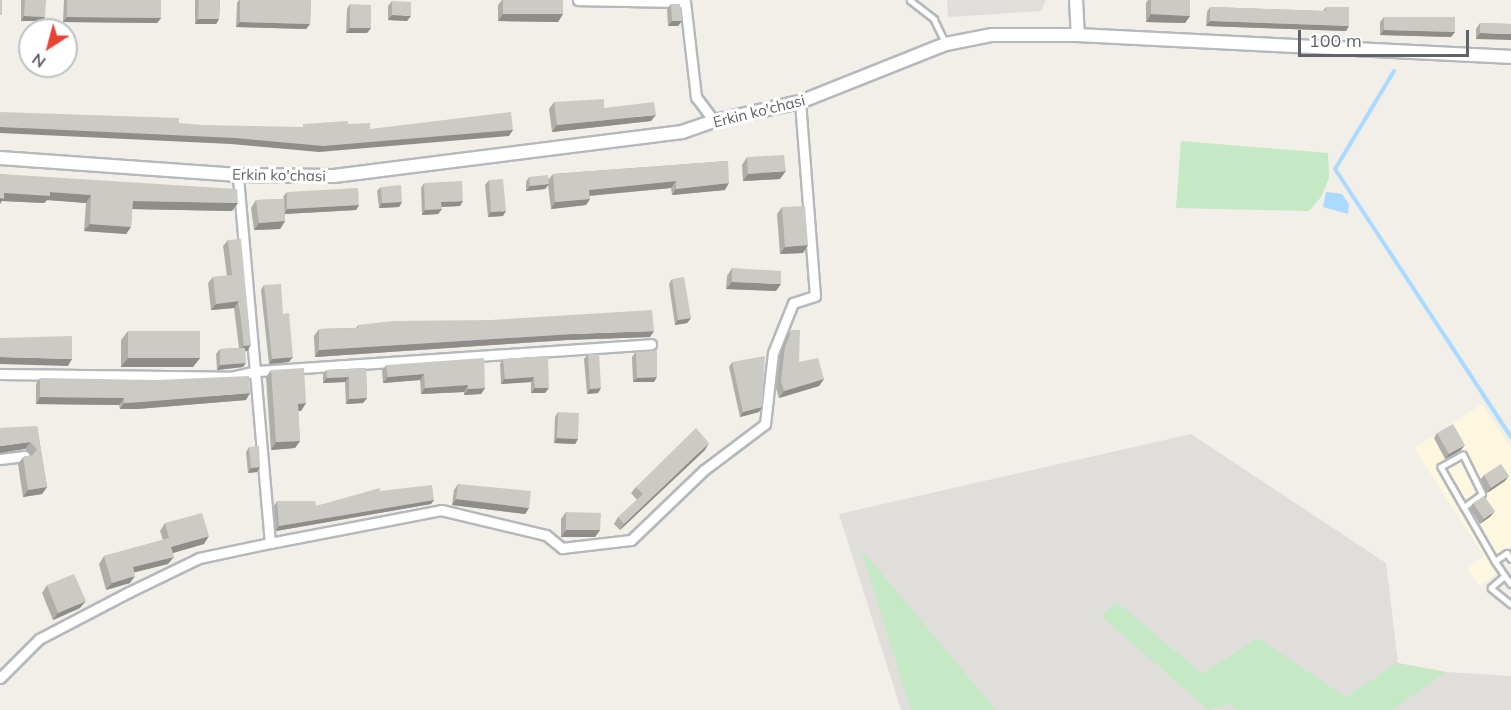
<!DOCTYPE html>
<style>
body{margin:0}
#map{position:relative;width:1511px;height:710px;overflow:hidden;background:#f1efe8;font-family:Mulish,sans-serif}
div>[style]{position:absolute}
.commercial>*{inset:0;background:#fef7e0}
.industrial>*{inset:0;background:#e0deda}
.green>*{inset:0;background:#c5e8c5}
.water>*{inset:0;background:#aadaff}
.stream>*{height:4px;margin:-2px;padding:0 2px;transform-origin:2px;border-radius:2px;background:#aadaff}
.roads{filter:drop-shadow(2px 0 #b5b8bc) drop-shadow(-2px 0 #b5b8bc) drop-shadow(0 2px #b5b8bc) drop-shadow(0 -2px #b5b8bc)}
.lane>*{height:4.5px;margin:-2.25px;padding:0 2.25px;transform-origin:2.25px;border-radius:2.25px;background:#fff}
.street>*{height:9px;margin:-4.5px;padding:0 4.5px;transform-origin:4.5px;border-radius:4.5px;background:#fff}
.secondary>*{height:12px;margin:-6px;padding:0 6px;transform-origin:6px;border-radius:6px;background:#fff}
.wall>*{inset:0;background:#afaea9}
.shaded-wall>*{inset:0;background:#8f8d8a}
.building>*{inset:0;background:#cccac5}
span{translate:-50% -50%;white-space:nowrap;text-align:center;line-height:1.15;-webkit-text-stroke:6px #fff;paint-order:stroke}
.street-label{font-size:15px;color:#5f6368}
.north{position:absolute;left:18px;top:18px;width:60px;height:60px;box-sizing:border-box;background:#fff;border:2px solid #bfc1c3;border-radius:50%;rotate:216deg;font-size:16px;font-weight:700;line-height:24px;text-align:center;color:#5f6368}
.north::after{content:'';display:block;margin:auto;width:21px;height:27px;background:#ea4335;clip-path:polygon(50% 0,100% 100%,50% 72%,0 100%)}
.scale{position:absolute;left:1298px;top:30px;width:171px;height:27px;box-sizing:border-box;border:3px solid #5f6368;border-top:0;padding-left:8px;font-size:18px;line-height:21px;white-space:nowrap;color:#5f6368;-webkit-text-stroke:4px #fff;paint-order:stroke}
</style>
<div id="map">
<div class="commercial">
<i style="clip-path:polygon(1482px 404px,1511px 448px,1511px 547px,1489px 561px,1497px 574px,1479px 586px,1467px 568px,1484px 556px,1414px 448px)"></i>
</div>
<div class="industrial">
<i style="clip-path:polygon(947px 0,1046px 0,1041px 11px,948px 17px)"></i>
<i style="clip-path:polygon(1191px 434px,1386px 563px,1398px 663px,1446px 672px,1511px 676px,1511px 710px,901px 710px,839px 514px)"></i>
</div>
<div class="green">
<i style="clip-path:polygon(1181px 141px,1328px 153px,1329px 178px,1321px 197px,1309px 211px,1176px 208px)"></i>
<i style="clip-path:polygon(861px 549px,996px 710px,911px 710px)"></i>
<i style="clip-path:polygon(1117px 602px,1202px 674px,1258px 638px,1346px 697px,1397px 663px,1446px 672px,1391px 710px,1238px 710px,1231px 704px,1209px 710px,1101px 616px)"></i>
</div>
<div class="water">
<i style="clip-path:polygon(1326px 192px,1342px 194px,1349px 204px,1348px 214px,1323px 207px)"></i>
</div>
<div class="stream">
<i style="left:1394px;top:71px;width:114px;rotate:121deg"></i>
<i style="left:1335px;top:169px;width:321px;rotate:56.7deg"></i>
</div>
<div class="roads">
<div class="lane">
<i style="left:910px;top:0;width:31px;rotate:38deg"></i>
<i style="left:934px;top:19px;width:25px;rotate:64deg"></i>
<i style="left:1464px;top:507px;width:22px;rotate:-36deg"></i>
<i style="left:1482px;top:494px;width:43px;rotate:-116deg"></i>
<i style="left:1463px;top:455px;width:25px;rotate:151deg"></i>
<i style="left:1441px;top:467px;width:46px;rotate:60.1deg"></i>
<i style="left:1464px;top:507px;width:62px;rotate:60.1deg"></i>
<i style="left:1495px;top:561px;width:18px;rotate:56deg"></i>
<i style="left:1505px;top:576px;width:18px;rotate:139deg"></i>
<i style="left:1491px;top:588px;width:26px;rotate:39deg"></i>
<i style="left:1495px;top:561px;width:14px;rotate:-34deg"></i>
<i style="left:1507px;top:553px;width:7px;rotate:56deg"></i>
<i style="left:1505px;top:576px;width:10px;rotate:53deg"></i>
</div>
<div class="street">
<i style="left:578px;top:0;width:107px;rotate:1.1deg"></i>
<i style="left:685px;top:2px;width:96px;rotate:83.4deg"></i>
<i style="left:696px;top:97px;width:30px;rotate:53deg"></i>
<i style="left:0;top:374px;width:231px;rotate:0.7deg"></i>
<i style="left:231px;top:377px;width:28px;rotate:-13deg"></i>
<i style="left:258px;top:371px;width:394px;rotate:-3.9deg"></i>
<i style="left:0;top:459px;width:25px;rotate:-7deg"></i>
<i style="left:270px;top:543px;width:174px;rotate:-10.9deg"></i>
<i style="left:441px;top:510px;width:108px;rotate:13.4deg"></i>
<i style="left:546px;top:535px;width:21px;rotate:39deg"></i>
<i style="left:562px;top:548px;width:69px;rotate:-6.6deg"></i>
<i style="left:631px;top:540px;width:101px;rotate:-43.8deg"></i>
<i style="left:704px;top:470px;width:76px;rotate:-37deg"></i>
<i style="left:765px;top:424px;width:71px;rotate:-83.6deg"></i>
<i style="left:773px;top:353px;width:54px;rotate:-68.2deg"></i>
<i style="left:793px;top:303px;width:23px;rotate:-18deg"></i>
<i style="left:815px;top:296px;width:195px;rotate:-94.4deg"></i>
<i style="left:0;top:678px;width:55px;rotate:-45deg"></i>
<i style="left:39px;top:639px;width:102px;rotate:-27.6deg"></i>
<i style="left:129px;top:592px;width:78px;rotate:-25.9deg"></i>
<i style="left:199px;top:558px;width:73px;rotate:-11.9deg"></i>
<i style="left:270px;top:543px;width:369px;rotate:-95deg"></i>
</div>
<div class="secondary">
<i style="left:1076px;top:0;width:35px;rotate:87deg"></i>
<i style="left:0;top:158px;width:239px;rotate:4.1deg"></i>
<i style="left:238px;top:175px;width:96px;rotate:0.6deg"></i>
<i style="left:334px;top:176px;width:351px;rotate:-7.2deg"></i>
<i style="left:682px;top:132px;width:34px;rotate:-19deg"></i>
<i style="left:714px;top:121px;width:88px;rotate:-12.5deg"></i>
<i style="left:800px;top:102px;width:157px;rotate:-21.7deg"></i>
<i style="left:946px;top:44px;width:47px;rotate:-11.1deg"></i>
<i style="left:992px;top:35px;width:86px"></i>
<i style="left:1078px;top:35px;width:434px;rotate:2.9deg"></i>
</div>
</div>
<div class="wall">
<i style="clip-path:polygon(21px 0,46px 0,42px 21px,21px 21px)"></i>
<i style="clip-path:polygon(64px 0,161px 0,161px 18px,157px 23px,63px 22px)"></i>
<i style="clip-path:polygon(195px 0,220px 0,219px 19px,216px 24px,195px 24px)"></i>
<i style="clip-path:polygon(239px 0,311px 0,310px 24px,306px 29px,236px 27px,237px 3px)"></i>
<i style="clip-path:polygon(502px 0,563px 0,563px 14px,558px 22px,498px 21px,498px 5px)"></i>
<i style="clip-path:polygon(1148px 0,1190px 0,1190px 16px,1185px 23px,1146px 22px,1146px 3px)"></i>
<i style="clip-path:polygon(392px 1px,407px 21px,388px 20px,388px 6px)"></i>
<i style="clip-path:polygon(350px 4px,371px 28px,367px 33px,346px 33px,347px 9px)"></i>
<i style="clip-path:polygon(671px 4px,678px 26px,668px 26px,667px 9px)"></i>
<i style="clip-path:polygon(1210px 7px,1323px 11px,1326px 7px,1346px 31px,1206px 26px,1207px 12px)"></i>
<i style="clip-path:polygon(1384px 17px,1455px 32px,1451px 37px,1380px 35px,1380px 22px)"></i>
<i style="clip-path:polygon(1480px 23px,1511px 24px,1476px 39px,1476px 29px)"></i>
<i style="clip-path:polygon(554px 102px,604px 108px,651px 121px,552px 132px,549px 109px)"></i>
<i style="clip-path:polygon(747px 157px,780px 179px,743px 181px,742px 165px)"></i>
<i style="clip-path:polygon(728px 161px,725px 190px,672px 195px,671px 188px,590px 196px,590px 199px,586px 205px,551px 209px,548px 185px,545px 189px,526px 191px,526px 182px,529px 177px,548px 180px,553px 174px)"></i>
<i style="clip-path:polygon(0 174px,238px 203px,232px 211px,132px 209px,131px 227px,126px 234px,84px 231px,86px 203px,47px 200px,44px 203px,2px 201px)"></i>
<i style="clip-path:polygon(489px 180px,503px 216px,488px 217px,485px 185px)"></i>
<i style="clip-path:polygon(424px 183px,460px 206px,442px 207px,442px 209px,438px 214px,422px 215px,421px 188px)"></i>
<i style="clip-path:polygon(381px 187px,402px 202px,399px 207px,379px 208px,377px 191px)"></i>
<i style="clip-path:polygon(287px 192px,359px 205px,356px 210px,285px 214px,285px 221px,280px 229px,254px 230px,251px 208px,256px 200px,284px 199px,283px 197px)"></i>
<i style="clip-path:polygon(782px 207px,808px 245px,803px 253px,780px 254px,777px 214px)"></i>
<i style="clip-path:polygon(228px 240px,247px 351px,245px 351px,243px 367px,217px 370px,216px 354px,220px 349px,239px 348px,234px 308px,211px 310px,208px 283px,213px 277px,227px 276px,223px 246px)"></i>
<i style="clip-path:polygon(732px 268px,776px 291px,726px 289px,727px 276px)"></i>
<i style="clip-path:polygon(672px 279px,691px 318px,687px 323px,675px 325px,669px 284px)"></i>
<i style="clip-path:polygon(264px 285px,283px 314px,289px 362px,269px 364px,261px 290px)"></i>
<i style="clip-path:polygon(358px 325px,650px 337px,567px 340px,315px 357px,314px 336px,319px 329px,356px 328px)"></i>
<i style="clip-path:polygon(792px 330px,799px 362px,824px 379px,819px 386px,779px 398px,776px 388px,780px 355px,786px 337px)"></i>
<i style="clip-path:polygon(128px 331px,200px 358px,193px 367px,121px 367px,121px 340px)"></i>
<i style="clip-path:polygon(636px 352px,654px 382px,633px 382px,632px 357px)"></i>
<i style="clip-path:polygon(588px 354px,601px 388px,598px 393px,587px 394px,584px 359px)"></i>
<i style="clip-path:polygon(548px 356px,545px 393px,531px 393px,531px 382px,501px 384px,500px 364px,503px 359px)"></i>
<i style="clip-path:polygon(732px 362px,759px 412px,740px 417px,729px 367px)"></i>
<i style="clip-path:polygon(386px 365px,485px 388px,481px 394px,464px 395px,464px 392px,421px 394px,420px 380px,383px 383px,382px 371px)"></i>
<i style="clip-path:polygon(366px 368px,367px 398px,363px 403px,346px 404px,345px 382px,323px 383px,323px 375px,326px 370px)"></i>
<i style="clip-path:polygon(271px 370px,306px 403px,301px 411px,298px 411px,300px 441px,295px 448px,271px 450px,266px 377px)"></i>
<i style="clip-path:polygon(40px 378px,246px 400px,137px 409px,120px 409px,119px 405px,36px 404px,36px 384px)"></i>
<i style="clip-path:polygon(558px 412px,578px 439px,575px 444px,554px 443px,555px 417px)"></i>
<i style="clip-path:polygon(37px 426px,47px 487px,42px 494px,23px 497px,18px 464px,23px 457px,31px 455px,25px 449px)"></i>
<i style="clip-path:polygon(1437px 433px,1461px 450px,1445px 459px,1434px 438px)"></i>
<i style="clip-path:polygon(249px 447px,257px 472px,248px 473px,246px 452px)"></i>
<i style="clip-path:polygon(705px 450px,620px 530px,614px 524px,618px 517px,637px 500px,631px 493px,636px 487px)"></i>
<i style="clip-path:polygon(1484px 475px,1505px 481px,1487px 493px,1480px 480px)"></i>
<i style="clip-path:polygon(458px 484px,529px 508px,525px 514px,452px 505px,454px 490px)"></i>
<i style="clip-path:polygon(380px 491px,434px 500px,431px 504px,276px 531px,274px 506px,277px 501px,316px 506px)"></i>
<i style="clip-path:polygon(1473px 503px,1491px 516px,1480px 524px,1470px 508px)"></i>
<i style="clip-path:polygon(566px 512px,600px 530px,595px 537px,561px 537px,561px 519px)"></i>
<i style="clip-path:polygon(165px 523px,204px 544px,172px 553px,168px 564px,134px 572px,130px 583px,106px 590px,99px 564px,104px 556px,163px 540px,160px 531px)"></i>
<i style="clip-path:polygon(47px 585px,80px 608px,53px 620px,42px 593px)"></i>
</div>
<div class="shaded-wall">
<i style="clip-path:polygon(503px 14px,563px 14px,558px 22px,498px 21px)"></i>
<i style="clip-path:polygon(1151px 14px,1190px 16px,1185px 23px,1146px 22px)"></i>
<i style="clip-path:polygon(392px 15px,411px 16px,407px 21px,388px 20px)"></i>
<i style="clip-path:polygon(24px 16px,45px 17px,42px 21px,21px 21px)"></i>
<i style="clip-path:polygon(67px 17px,161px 18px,157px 23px,63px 22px)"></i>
<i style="clip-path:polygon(198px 19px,219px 19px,216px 24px,195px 24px)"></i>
<i style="clip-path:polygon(672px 21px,682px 21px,678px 26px,668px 26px)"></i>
<i style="clip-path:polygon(1210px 21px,1349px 26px,1346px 31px,1206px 26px)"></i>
<i style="clip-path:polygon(240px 22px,310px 24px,306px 29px,236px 27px)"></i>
<i style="clip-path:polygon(350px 28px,371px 28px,367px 33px,346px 33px)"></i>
<i style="clip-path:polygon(1384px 30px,1455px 32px,1451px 37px,1380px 35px)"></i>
<i style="clip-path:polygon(1480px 33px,1511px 34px,1511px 40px,1476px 39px)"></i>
<i style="clip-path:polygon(656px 115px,651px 121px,552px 132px,557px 125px)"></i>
<i style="clip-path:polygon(0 127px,513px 130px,509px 136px,319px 152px,231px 144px,0 133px)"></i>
<i style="clip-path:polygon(786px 171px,780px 179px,743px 181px,748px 174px)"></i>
<i style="clip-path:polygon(676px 181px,671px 188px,585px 196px,589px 190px)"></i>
<i style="clip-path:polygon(729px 183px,725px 190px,672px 195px,676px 189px)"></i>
<i style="clip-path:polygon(549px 184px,545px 189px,526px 191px,530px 186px)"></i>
<i style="clip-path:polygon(50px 192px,91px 195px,86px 203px,47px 200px,44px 203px,2px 201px,0 204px,0 198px,4px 193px)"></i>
<i style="clip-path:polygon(590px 199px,586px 205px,551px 209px,555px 202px)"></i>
<i style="clip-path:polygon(133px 201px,238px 203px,232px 211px,128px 209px)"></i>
<i style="clip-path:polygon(463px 201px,460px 206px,438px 207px,441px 202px)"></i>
<i style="clip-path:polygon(402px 202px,399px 207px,379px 208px,382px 203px)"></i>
<i style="clip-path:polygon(359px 205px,356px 210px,284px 214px,287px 209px)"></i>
<i style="clip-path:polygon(442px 209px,438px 214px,422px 215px,425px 210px)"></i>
<i style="clip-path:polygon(506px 211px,503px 216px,488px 217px,491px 212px)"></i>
<i style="clip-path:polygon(285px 221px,280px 229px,254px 230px,259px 223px)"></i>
<i style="clip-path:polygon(90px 224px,131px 227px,126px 234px,84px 231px)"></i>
<i style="clip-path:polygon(808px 245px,803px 253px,780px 254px,785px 247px)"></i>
<i style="clip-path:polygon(732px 282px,781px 284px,776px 291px,726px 289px)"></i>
<i style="clip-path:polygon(239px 301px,234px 308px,211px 310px,216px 304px)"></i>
<i style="clip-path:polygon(691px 318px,687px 323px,675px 325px,678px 320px)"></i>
<i style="clip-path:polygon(654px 331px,650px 337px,567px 340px,315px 357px,319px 350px,572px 334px)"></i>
<i style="clip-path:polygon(251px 345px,247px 351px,239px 352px,244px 346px)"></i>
<i style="clip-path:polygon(0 357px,72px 359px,68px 366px,0 364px)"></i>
<i style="clip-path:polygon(293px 357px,289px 362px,269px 364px,272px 359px)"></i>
<i style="clip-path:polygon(128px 358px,200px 358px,193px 367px,121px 367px)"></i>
<i style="clip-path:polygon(246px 363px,243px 367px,217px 370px,220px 365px)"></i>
<i style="clip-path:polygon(424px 374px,420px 380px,383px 383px,388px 377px)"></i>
<i style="clip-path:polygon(349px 377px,345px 382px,323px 383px,327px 378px)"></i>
<i style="clip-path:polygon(534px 377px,531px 382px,501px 384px,505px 379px)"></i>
<i style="clip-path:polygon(657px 377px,654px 382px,633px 382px,637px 378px)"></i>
<i style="clip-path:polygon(824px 379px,819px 386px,779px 398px,784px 391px)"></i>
<i style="clip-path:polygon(468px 385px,464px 392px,421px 394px,425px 388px)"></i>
<i style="clip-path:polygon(485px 388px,481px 394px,464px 395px,468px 389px)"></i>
<i style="clip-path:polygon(535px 388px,549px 388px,545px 393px,531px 393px)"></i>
<i style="clip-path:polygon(601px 388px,598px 393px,587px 394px,590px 389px)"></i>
<i style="clip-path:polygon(250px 393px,246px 400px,137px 409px,120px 409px,124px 403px)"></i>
<i style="clip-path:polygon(40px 397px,124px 398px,119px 405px,36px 404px)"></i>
<i style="clip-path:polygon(367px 398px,363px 403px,346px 404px,349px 399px)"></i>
<i style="clip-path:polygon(306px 403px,301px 411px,292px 411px,298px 404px)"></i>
<i style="clip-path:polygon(762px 407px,759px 412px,740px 417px,743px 412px)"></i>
<i style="clip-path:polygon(557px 438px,578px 439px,575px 444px,554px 443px)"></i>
<i style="clip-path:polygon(300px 441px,295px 448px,271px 450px,276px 442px)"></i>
<i style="clip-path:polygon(30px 442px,25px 449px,0 453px,0 446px)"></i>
<i style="clip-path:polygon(709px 443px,705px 450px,620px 530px,624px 524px)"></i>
<i style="clip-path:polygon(1465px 445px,1461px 450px,1445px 459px,1449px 454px)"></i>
<i style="clip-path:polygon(260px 467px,257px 472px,248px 473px,251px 468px)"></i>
<i style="clip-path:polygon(1509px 476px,1505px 481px,1487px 493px,1491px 488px)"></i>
<i style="clip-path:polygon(47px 487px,42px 494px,23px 497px,28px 490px)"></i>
<i style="clip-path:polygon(456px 499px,529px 508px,525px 514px,452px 505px)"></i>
<i style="clip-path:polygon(434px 500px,431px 504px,276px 531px,279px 526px)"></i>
<i style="clip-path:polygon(1495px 511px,1491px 516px,1480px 524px,1484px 519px)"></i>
<i style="clip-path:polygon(566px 530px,600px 530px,595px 537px,561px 537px)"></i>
<i style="clip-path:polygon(209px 536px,204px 544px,166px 555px,171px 547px)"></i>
<i style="clip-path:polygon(174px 557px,168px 564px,128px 574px,133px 567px)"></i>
<i style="clip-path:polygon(135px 576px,130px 583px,106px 590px,112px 583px)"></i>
<i style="clip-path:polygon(86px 601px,80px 608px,53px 620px,58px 613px)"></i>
</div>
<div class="building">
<i style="clip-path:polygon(0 0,2px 0,2px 15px,0 15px)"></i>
<i style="clip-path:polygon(25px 0,46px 0,45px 17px,24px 16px)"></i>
<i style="clip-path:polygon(67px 0,161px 0,161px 18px,67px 17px)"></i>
<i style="clip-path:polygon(199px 0,220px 0,219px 19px,198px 19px)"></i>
<i style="clip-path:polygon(240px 0,311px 0,310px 24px,240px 22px)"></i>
<i style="clip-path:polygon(503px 0,563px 0,563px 14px,503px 14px)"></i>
<i style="clip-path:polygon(1151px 0,1190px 0,1190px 16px,1151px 14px)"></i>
<i style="clip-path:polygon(392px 1px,411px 2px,411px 16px,392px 15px)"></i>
<i style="clip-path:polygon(350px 4px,371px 5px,371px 28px,350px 28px)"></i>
<i style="clip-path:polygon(671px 4px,680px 4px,682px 21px,672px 21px)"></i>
<i style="clip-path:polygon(1210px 7px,1326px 11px,1326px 7px,1349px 7px,1349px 26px,1210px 21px)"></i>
<i style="clip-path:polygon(1384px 17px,1455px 17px,1455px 32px,1384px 30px)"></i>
<i style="clip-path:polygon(1480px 23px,1511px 24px,1511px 34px,1480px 33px)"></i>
<i style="clip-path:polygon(604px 99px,604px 108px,654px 102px,656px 115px,557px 125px,554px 102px)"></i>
<i style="clip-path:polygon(0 112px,179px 118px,179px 123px,202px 125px,303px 127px,303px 124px,348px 121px,348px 124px,370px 123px,370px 129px,511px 112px,513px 130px,323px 146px,235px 138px,0 127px)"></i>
<i style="clip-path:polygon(784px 155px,786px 171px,748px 174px,747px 157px)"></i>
<i style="clip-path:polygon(728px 161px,729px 183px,676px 189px,676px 181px,589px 190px,590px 199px,555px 202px,553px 174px)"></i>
<i style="clip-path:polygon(0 174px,237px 189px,238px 203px,133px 201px,131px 227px,90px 224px,91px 195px,50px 192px,50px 196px,4px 193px,4px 199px,0 198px)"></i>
<i style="clip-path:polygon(548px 175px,549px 184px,530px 186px,529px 177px)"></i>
<i style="clip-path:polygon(503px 179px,506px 211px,491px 212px,489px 180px)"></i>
<i style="clip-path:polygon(462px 181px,463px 201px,441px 202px,442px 209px,425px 210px,424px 183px)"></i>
<i style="clip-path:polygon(401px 185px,402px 202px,382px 203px,381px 187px)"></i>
<i style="clip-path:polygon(358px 188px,359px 205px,287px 209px,287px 192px)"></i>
<i style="clip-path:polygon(284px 199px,285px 221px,259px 223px,256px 200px)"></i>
<i style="clip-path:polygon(805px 206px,808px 245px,785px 247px,782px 207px)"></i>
<i style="clip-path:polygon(241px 239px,251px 345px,244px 346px,239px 301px,216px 304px,213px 277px,232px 275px,228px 240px)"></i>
<i style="clip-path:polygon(732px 268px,781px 271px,781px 284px,732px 282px)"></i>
<i style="clip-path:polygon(684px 277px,691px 318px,678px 320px,672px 279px)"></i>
<i style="clip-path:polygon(281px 284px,283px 314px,289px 313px,293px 357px,272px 359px,264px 285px)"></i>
<i style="clip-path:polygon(652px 310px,654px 331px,572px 334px,319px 350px,319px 329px,358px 328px,358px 325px,393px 321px,491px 320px)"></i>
<i style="clip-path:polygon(792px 330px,800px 330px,799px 362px,818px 358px,824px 379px,784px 391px,781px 381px,785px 347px)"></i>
<i style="clip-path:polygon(128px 331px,200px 331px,200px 358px,128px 358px)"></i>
<i style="clip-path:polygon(72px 336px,72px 359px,0 357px,0 338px)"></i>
<i style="clip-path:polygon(245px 348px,246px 363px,220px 365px,220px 349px)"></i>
<i style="clip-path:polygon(657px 351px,657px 377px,637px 378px,636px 352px)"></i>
<i style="clip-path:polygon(588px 354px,599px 354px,601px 388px,590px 389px)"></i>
<i style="clip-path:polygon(548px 356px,549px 388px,535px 388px,534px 377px,505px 379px,503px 359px)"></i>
<i style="clip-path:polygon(765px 356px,762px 407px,743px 412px,732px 362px)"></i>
<i style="clip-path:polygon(484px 358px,485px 388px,468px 389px,468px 385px,425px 388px,424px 374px,388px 377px,386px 365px)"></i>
<i style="clip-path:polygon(304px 368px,306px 403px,298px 404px,300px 441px,276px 442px,271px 370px)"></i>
<i style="clip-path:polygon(366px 368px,367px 398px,349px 399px,349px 377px,327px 378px,326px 370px)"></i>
<i style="clip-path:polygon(249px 376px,250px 393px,142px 402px,124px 403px,124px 398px,40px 397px,40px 378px,156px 380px)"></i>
<i style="clip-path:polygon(558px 412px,579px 413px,578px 439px,557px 438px)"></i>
<i style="clip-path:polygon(1453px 424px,1465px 445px,1449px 454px,1437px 433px)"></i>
<i style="clip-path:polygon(37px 426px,47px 487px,28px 490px,23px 457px,33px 455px,37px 449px,30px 442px,0 446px,0 428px)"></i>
<i style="clip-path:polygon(696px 428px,709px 443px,624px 524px,618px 517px,643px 494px,636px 487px)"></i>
<i style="clip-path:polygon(259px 446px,260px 467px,251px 468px,249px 447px)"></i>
<i style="clip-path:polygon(1501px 464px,1509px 476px,1491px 488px,1484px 475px)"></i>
<i style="clip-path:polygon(458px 484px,531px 491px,529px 508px,456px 499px)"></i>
<i style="clip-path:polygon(432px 485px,434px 500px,279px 526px,277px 501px,315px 501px,316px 506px,380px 488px,380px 491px)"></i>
<i style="clip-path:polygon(1484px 496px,1495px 511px,1484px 519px,1473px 503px)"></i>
<i style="clip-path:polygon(566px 512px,601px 513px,600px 530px,566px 530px)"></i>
<i style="clip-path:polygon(202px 513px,209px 536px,171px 547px,174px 557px,133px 567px,135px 576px,112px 583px,104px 556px,169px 538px,165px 523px)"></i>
<i style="clip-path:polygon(74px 574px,86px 601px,58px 613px,47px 585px)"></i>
</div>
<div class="street-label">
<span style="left:759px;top:111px;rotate:-14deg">Erkin ko'chasi</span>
<span style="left:279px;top:175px;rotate:1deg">Erkin ko'chasi</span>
</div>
<div class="north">N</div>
<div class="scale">100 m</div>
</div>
